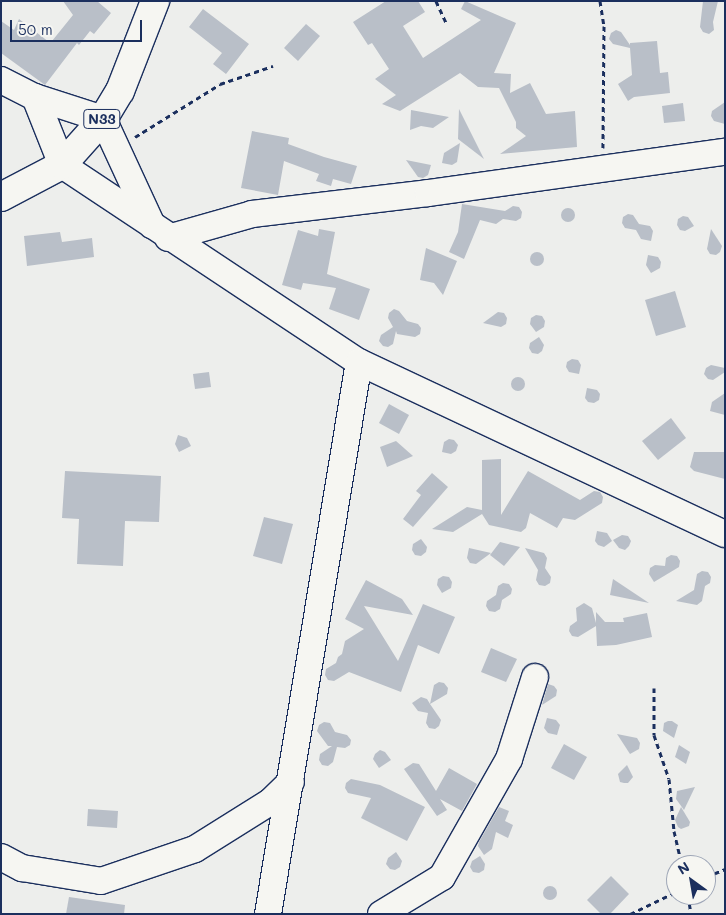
<!DOCTYPE html>
<style>
body{margin:0}
#map{position:relative;width:726px;height:915px;overflow:hidden;background:#edeeec;font-family:Mali,sans-serif}
div>[style]{position:absolute}
.building>*{inset:0;background:#b9bfc8}
.round{border-radius:50%}
.path>*{height:3px;margin-top:-1.5px;transform-origin:0;background:repeating-linear-gradient(90deg,#1b2f5e 0 5px,transparent 0 9px)}
.roads{filter:drop-shadow(1px 0 #1b2f5e) drop-shadow(-1px 0 #1b2f5e) drop-shadow(0 1px #1b2f5e) drop-shadow(0 -1px #1b2f5e)}
.minor>*{height:26px;margin:-13px;padding:0 13px;transform-origin:13px;border-radius:13px;background:#f6f6f2}
.major>*{height:28px;margin:-14px;padding:0 14px;transform-origin:14px;border-radius:14px;background:#f6f6f2}
span{translate:-50% -50%;white-space:nowrap;text-align:center;line-height:1.15;-webkit-text-stroke:5px #f6f6f2;paint-order:stroke}
.shield-label span{padding:1px 4px;background:#f6f6f2;border:1px solid;border-radius:4px;-webkit-text-stroke-width:0}
.shield-label{font-size:14px;color:#1b2f5e;font-weight:700}
.frame{position:absolute;inset:0;border:2px solid #1b2f5e;pointer-events:none}
.north{position:absolute;left:666px;top:855px;width:50px;height:50px;box-sizing:border-box;background:#f6f6f2;border:1px solid #9ea6b7;border-radius:50%;rotate:328deg;font-size:14px;font-weight:700;line-height:20px;text-align:center;color:#1b2f5e}
.north::after{content:'';display:block;margin:auto;width:18px;height:22px;background:#1b2f5e;clip-path:polygon(50% 0,100% 100%,50% 72%,0 100%)}
.scale{position:absolute;left:10px;top:20px;width:132px;height:22px;box-sizing:border-box;border:2px solid #1b2f5e;border-top:0;padding-left:6px;font-size:15px;line-height:18px;white-space:nowrap;color:#1b2f5e;-webkit-text-stroke:4px #f6f6f2;paint-order:stroke}
</style>
<div id="map">
<div class="building">
<i style="clip-path:polygon(63px 1px,97px 1px,111px 13px,94px 34px,90px 31px,79px 45px,77px 43px,45px 85px,1px 53px,1px 21px,14px 30px,19px 19px,49px 42px,52px 41px,73px 15px)"></i>
<i style="clip-path:polygon(386px 1px,418px 1px,425px 12px,403px 26px,423px 58px,481px 20px,461px 9px,465px 1px,516px 23px,494px 73px,511px 74px,510px 93px,530px 83px,546px 114px,575px 111px,577px 147px,500px 154px,526px 136px,516px 128px,516px 122px,499px 88px,478px 87px,460px 73px,400px 111px,382px 104px,396px 95px,375px 79px,389px 69px,372px 43px,368px 45px,353px 22px)"></i>
<i style="clip-path:polygon(703px 1px,718px 1px,713px 22px,714px 30px,709px 34px,703px 32px,700px 27px)"></i>
<i style="clip-path:polygon(203px 9px,249px 44px,226px 74px,213px 64px,222px 53px,189px 27px)"></i>
<i style="clip-path:polygon(306px 24px,320px 36px,298px 61px,284px 48px)"></i>
<i style="clip-path:polygon(616px 30px,621px 32px,630px 45px,630px 43px,657px 41px,660px 73px,668px 72px,670px 93px,634px 97px,628px 101px,618px 84px,632px 75px,630px 48px,613px 44px,609px 39px,611px 33px)"></i>
<i style="clip-path:polygon(725px 102px,725px 124px,714px 121px,711px 116px,712px 111px)"></i>
<i style="clip-path:polygon(683px 103px,685px 121px,664px 123px,662px 106px)"></i>
<i style="clip-path:polygon(459px 109px,484px 159px,458px 139px)"></i>
<i style="clip-path:polygon(411px 110px,449px 117px,433px 128px,421px 126px,410px 130px)"></i>
<i style="clip-path:polygon(252px 131px,289px 138px,288px 144px,324px 157px,357px 166px,351px 184px,333px 179px,331px 186px,316px 181px,319px 174px,284px 161px,278px 195px,241px 188px)"></i>
<i style="clip-path:polygon(460px 143px,457px 162px,452px 165px,442px 163px,444px 153px)"></i>
<i style="clip-path:polygon(406px 160px,431px 165px,428px 175px,423px 178px,418px 177px)"></i>
<i style="clip-path:polygon(462px 204px,505px 211px,513px 206px,519px 207px,522px 212px,521px 218px,516px 221px,503px 219px,496px 224px,480px 220px,464px 259px,449px 252px,458px 232px)"></i>
<i class="round" style="left:561px;top:208px;width:14px;height:14px"></i>
<i style="clip-path:polygon(628px 214px,633px 215px,639px 224px,650px 226px,653px 231px,651px 241px,641px 239px,636px 230px,625px 228px,622px 223px,623px 217px)"></i>
<i style="clip-path:polygon(683px 216px,688px 217px,694px 226px,685px 231px,680px 230px,677px 225px,678px 219px)"></i>
<i style="clip-path:polygon(319px 229px,335px 232px,327px 274px,370px 289px,359px 320px,329px 309px,336px 288px,303px 283px,301px 290px,282px 285px,298px 230px,318px 236px)"></i>
<i style="clip-path:polygon(711px 229px,722px 246px,720px 252px,716px 255px,710px 254px,707px 249px)"></i>
<i style="clip-path:polygon(60px 232px,62px 242px,92px 238px,94px 257px,27px 266px,24px 236px)"></i>
<i style="clip-path:polygon(426px 248px,457px 261px,443px 295px,434px 283px,420px 280px)"></i>
<i class="round" style="left:530px;top:252px;width:14px;height:14px"></i>
<i style="clip-path:polygon(648px 255px,658px 257px,661px 262px,660px 268px,651px 273px,646px 265px)"></i>
<i style="clip-path:polygon(675px 291px,686px 327px,656px 336px,645px 300px)"></i>
<i style="clip-path:polygon(394px 309px,399px 311px,407px 321px,418px 324px,421px 328px,420px 334px,415px 337px,397px 334px,396px 331px,393px 344px,388px 347px,383px 346px,379px 341px,381px 335px,393px 327px,388px 318px,389px 313px)"></i>
<i style="clip-path:polygon(498px 312px,504px 313px,507px 318px,506px 324px,501px 327px,483px 323px)"></i>
<i style="clip-path:polygon(536px 315px,542px 316px,545px 321px,544px 327px,536px 332px,530px 324px,531px 318px)"></i>
<i style="clip-path:polygon(539px 337px,544px 345px,542px 351px,538px 354px,532px 353px,529px 348px,530px 343px)"></i>
<i style="clip-path:polygon(572px 359px,578px 360px,581px 365px,579px 374px,569px 372px,566px 367px,567px 362px)"></i>
<i style="clip-path:polygon(711px 365px,725px 368px,725px 372px,713px 380px,708px 379px,704px 374px,706px 368px)"></i>
<i style="clip-path:polygon(209px 372px,211px 387px,195px 389px,193px 374px)"></i>
<i class="round" style="left:511px;top:377px;width:14px;height:14px"></i>
<i style="clip-path:polygon(587px 388px,597px 390px,600px 394px,599px 400px,594px 403px,588px 402px,585px 398px)"></i>
<i style="clip-path:polygon(725px 393px,725px 415px,710px 411px,712px 402px)"></i>
<i style="clip-path:polygon(389px 404px,409px 415px,399px 434px,379px 423px)"></i>
<i style="clip-path:polygon(671px 418px,686px 438px,658px 460px,642px 441px)"></i>
<i style="clip-path:polygon(178px 435px,187px 438px,191px 446px,179px 452px,175px 444px)"></i>
<i style="clip-path:polygon(449px 439px,454px 440px,458px 445px,456px 451px,451px 454px,442px 452px,444px 442px)"></i>
<i style="clip-path:polygon(396px 441px,413px 456px,387px 467px,380px 447px)"></i>
<i style="clip-path:polygon(694px 452px,725px 452px,725px 479px,694px 471px,690px 467px)"></i>
<i style="clip-path:polygon(501px 459px,501px 515px,528px 471px,580px 500px,594px 491px,600px 492px,603px 497px,602px 503px,575px 520px,563px 518px,557px 528px,530px 513px,526px 528px,521px 532px,489px 525px,482px 514px,453px 532px,432px 529px,467px 507px,482px 510px,482px 460px)"></i>
<i style="clip-path:polygon(65px 471px,161px 476px,159px 522px,125px 521px,123px 566px,77px 564px,79px 519px,62px 518px)"></i>
<i style="clip-path:polygon(432px 473px,448px 487px,413px 527px,403px 519px,421px 495px,416px 491px)"></i>
<i style="clip-path:polygon(264px 517px,293px 524px,282px 564px,253px 556px)"></i>
<i style="clip-path:polygon(597px 531px,607px 533px,612px 541px,604px 547px,598px 545px,595px 541px)"></i>
<i style="clip-path:polygon(622px 535px,628px 536px,631px 541px,629px 546px,625px 550px,619px 548px,613px 540px)"></i>
<i style="clip-path:polygon(421px 539px,427px 547px,426px 552px,421px 556px,415px 555px,412px 550px,413px 544px)"></i>
<i style="clip-path:polygon(500px 542px,520px 547px,504px 566px,490px 555px)"></i>
<i style="clip-path:polygon(469px 548px,491px 553px,476px 564px,470px 563px,467px 558px)"></i>
<i style="clip-path:polygon(525px 548px,544px 553px,547px 558px,545px 568px,551px 577px,550px 583px,545px 586px,539px 585px,536px 580px,538px 570px)"></i>
<i style="clip-path:polygon(671px 555px,677px 556px,680px 561px,679px 567px,654px 582px,649px 574px,650px 568px,655px 565px,665px 566px,666px 558px)"></i>
<i style="clip-path:polygon(702px 571px,708px 572px,711px 577px,710px 583px,705px 586px,702px 601px,697px 605px,676px 601px,694px 590px,697px 574px)"></i>
<i style="clip-path:polygon(443px 576px,449px 577px,452px 582px,451px 588px,442px 593px,437px 585px,438px 579px)"></i>
<i style="clip-path:polygon(613px 579px,649px 603px,610px 595px)"></i>
<i style="clip-path:polygon(366px 580px,402px 599px,413px 615px,364px 606px,398px 661px,423px 604px,455px 617px,439px 654px,418px 645px,401px 692px,349px 672px,334px 681px,328px 680px,325px 675px,326px 669px,336px 663px,338px 657px,342px 654px,345px 641px,364px 629px,345px 619px)"></i>
<i style="clip-path:polygon(503px 583px,509px 584px,512px 589px,511px 594px,502px 600px,500px 609px,495px 612px,489px 611px,486px 606px,487px 601px,496px 595px,498px 586px)"></i>
<i style="clip-path:polygon(584px 603px,592px 608px,596px 623px,596px 612px,605px 622px,624px 622px,623px 618px,647px 613px,652px 637px,616px 645px,597px 646px,596px 626px,578px 637px,572px 636px,569px 631px,570px 626px,577px 621px,576px 608px)"></i>
<i style="clip-path:polygon(491px 648px,517px 659px,506px 682px,481px 672px)"></i>
<i style="clip-path:polygon(439px 682px,444px 683px,448px 688px,447px 694px,430px 704px,441px 720px,439px 726px,435px 729px,429px 728px,426px 723px,428px 713px,418px 711px,412px 703px,421px 697px,427px 699px,430px 704px,434px 685px)"></i>
<i style="clip-path:polygon(548px 684px,554px 686px,557px 690px,556px 696px,542px 705px)"></i>
<i style="clip-path:polygon(547px 718px,556px 720px,560px 725px,557px 735px,548px 733px,544px 728px)"></i>
<i style="clip-path:polygon(668px 721px,672px 721px,678px 725px,674px 738px,663px 731px,664px 723px)"></i>
<i style="clip-path:polygon(324px 722px,330px 723px,335px 732px,347px 735px,351px 740px,350px 745px,345px 748px,337px 747px,333px 762px,328px 766px,322px 765px,319px 760px,320px 754px,332px 746px,328px 746px,317px 731px,319px 725px)"></i>
<i style="clip-path:polygon(617px 734px,637px 738px,640px 743px,639px 749px,630px 754px)"></i>
<i style="clip-path:polygon(564px 744px,587px 757px,574px 780px,551px 768px)"></i>
<i style="clip-path:polygon(679px 745px,690px 752px,686px 764px,675px 757px)"></i>
<i style="clip-path:polygon(380px 750px,385px 752px,391px 760px,379px 768px,373px 759px,375px 754px)"></i>
<i style="clip-path:polygon(413px 763px,419px 764px,436px 791px,449px 768px,477px 784px,462px 811px,440px 799px,447px 810px,437px 816px,404px 769px)"></i>
<i style="clip-path:polygon(627px 765px,633px 777px,628px 783px,624px 783px,620px 782px,618px 774px)"></i>
<i style="clip-path:polygon(351px 779px,380px 785px,425px 807px,407px 841px,361px 818px,371px 798px,348px 793px,345px 788px,346px 783px)"></i>
<i style="clip-path:polygon(695px 787px,684px 810px,676px 799px,677px 791px)"></i>
<i style="clip-path:polygon(499px 807px,509px 811px,505px 821px,513px 825px,508px 838px,496px 832px,492px 849px,484px 855px,478px 846px,479px 842px)"></i>
<i style="clip-path:polygon(681px 807px,690px 822px,689px 826px,681px 829px,678px 827px,675px 820px)"></i>
<i style="clip-path:polygon(88px 809px,118px 811px,117px 828px,87px 826px)"></i>
<i style="clip-path:polygon(396px 852px,402px 861px,400px 867px,395px 870px,390px 869px,386px 864px,388px 858px)"></i>
<i style="clip-path:polygon(480px 856px,485px 864px,484px 870px,479px 873px,473px 872px,470px 867px,472px 861px)"></i>
<i style="clip-path:polygon(611px 876px,629px 894px,610px 914px,601px 914px,587px 900px)"></i>
<i class="round" style="left:543px;top:886px;width:14px;height:14px"></i>
<i style="clip-path:polygon(69px 897px,125px 905px,124px 914px,66px 914px)"></i>
</div>
<div class="path">
<i style="left:436px;top:1px;width:23px;rotate:65deg"></i>
<i style="left:600px;top:1px;width:25px;rotate:81deg"></i>
<i style="left:604px;top:26px;width:122px;rotate:90.5deg"></i>
<i style="left:135px;top:137px;width:100px;rotate:-31.9deg"></i>
<i style="left:220px;top:84px;width:56px;rotate:-18.8deg"></i>
<i style="left:654px;top:688px;width:47px;rotate:90deg"></i>
<i style="left:654px;top:735px;width:46px;rotate:71.2deg"></i>
<i style="left:669px;top:779px;width:52px;rotate:84.5deg"></i>
<i style="left:674px;top:831px;width:35px;rotate:77deg"></i>
<i style="left:706px;top:877px;width:21px;rotate:-23deg"></i>
<i style="left:688px;top:895px;width:19px;rotate:81deg"></i>
<i style="left:630px;top:914px;width:51px;rotate:-25.6deg"></i>
</div>
<div class="roads">
<div class="minor">
<i style="left:1px;top:80px;width:38px;rotate:27deg"></i>
<i style="left:35px;top:97px;width:71px;rotate:17.9deg"></i>
<i style="left:103px;top:119px;width:117px;rotate:65.2deg"></i>
<i style="left:35px;top:97px;width:73px;rotate:68.3deg"></i>
<i style="left:62px;top:165px;width:356px;rotate:33.6deg"></i>
<i style="left:359px;top:362px;width:404px;rotate:25.2deg"></i>
<i style="left:168px;top:238px;width:87px;rotate:-15.9deg"></i>
<i style="left:252px;top:214px;width:177px;rotate:-6.8deg"></i>
<i style="left:428px;top:193px;width:300px;rotate:-7.9deg"></i>
<i style="left:1px;top:857px;width:24px;rotate:28deg"></i>
<i style="left:22px;top:868px;width:80px;rotate:9.3deg"></i>
<i style="left:101px;top:881px;width:99px;rotate:-18.8deg"></i>
<i style="left:195px;top:849px;width:89px;rotate:-32.1deg"></i>
<i style="left:270px;top:802px;width:29px;rotate:-44deg"></i>
<i style="left:268px;top:914px;width:559px;rotate:-80.64deg"></i>
<i style="left:381px;top:914px;width:71px;rotate:-31.2deg"></i>
<i style="left:442px;top:877px;width:136px;rotate:-60.4deg"></i>
<i style="left:509px;top:759px;width:86px;rotate:-72.4deg"></i>
</div>
<div class="major">
<i style="left:1px;top:197px;width:69px;rotate:-27.7deg"></i>
<i style="left:62px;top:165px;width:62px;rotate:-48.3deg"></i>
<i style="left:103px;top:119px;width:33px;rotate:-59deg"></i>
<i style="left:120px;top:91px;width:97px;rotate:-68.7deg"></i>
</div>
</div>
<div class="shield-label">
<span style="left:102px;top:119px">N33</span>
</div>
<div class="frame"></div>
<div class="north">N</div>
<div class="scale">50 m</div>
</div>
